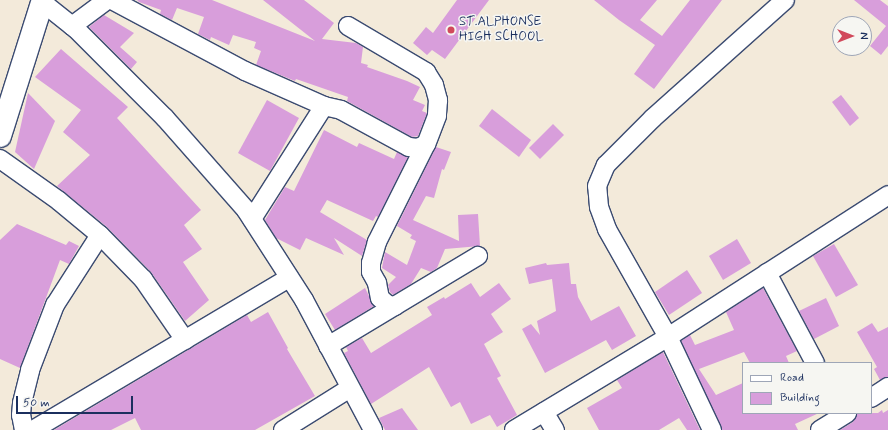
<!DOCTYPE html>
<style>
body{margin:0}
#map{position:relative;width:888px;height:430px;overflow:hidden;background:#f3eada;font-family:Mynerve,sans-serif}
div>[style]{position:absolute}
.building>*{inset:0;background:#d89edb}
.roads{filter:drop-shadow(1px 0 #3b4b71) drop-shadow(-1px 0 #3b4b71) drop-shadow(0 1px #3b4b71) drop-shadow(0 -1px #3b4b71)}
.minor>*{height:18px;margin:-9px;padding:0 9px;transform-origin:9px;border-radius:9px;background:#fff}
.tertiary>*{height:22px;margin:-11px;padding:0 11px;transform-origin:11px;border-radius:11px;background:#fff}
.dots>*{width:11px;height:11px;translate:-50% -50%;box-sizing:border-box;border:2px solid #f6f6f2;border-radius:50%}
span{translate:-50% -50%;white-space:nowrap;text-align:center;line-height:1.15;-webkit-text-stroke:3px #f6f6f2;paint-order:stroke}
.poi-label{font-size:13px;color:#1b2f5e}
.left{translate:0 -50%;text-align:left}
.legend{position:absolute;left:742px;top:362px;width:130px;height:52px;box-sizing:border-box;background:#f6f6f2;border:1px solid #9ea6b7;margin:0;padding:5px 7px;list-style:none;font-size:12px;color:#1b2f5e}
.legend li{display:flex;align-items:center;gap:8px;height:20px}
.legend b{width:20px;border:1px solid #9ea6b7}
.north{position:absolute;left:832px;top:16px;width:40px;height:40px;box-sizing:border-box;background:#f6f6f2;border:1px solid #9ea6b7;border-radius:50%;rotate:90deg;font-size:11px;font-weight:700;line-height:16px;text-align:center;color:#1b2f5e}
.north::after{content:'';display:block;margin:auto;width:14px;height:18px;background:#d1495b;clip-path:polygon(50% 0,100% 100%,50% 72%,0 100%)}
.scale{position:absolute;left:16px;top:396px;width:117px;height:18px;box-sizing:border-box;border:2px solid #1b2f5e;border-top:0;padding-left:5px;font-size:12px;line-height:14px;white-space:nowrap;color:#1b2f5e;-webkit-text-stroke:3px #f6f6f2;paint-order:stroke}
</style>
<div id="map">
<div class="building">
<i style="clip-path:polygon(137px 0,212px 0,315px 41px,263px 0,304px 0,334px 23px,322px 39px,356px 43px,363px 47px,361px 63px,368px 65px,367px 67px,407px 81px,420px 87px,413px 100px,425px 105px,422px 111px,427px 113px,418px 136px,412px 137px,347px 101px,348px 97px,296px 79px,295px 81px,256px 65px,261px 51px,254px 48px,256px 42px,233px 35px,229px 45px,211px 37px,210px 40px,198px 34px,204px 17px,177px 8px,172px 20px,160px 14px,161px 10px,139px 2px)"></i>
<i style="clip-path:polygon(457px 0,489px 0,445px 59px,432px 50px,427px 55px,413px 43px,426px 27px,433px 33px)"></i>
<i style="clip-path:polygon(594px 0,657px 0,640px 20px,662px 36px,690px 0,722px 0,654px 89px,634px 74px,655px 45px,619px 20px)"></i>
<i style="clip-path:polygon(854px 0,880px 0,888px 6px,888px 46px,881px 55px,870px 46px,886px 26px)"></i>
<i style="clip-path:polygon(104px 15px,134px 33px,120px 47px,137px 62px,131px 69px,89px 27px)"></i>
<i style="clip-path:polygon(61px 49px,128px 107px,117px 118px,201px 210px,184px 225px,202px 249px,183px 262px,209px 300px,185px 321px,151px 272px,107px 227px,57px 186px,90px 155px,63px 132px,81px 110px,35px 77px)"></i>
<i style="clip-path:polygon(28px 93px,55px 121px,34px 169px,15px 152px)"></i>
<i style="clip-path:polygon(841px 95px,859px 118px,850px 126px,832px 102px)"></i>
<i style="clip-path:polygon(267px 100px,299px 118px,270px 171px,238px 153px)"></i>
<i style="clip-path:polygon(492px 109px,531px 140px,519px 157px,479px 126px)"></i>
<i style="clip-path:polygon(553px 124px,564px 135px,540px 159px,529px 148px)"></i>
<i style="clip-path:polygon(324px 130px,357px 147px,359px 143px,394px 159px,397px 152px,408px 157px,378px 217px,376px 216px,373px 221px,327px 200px,320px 212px,367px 240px,362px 256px,334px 238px,344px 255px,306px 238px,300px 250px,276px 238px,265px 220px,285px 187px,294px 191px)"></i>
<i style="clip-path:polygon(436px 147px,451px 152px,444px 170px,442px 169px,434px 198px,426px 196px,413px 220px,459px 241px,458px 215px,478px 214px,480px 246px,445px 249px,437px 268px,431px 272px,421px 268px,411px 284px,393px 295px,390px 292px,388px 285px,396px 277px,382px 268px,385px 252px,407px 265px,416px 241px,410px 238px,412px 235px,397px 226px)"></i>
<i style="clip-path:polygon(17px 224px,66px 245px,69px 241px,79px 246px,69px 264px,60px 260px,20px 368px,0 359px,0 240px)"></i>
<i style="clip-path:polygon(737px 239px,751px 263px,723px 280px,709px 256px)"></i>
<i style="clip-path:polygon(834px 244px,858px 285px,836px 297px,813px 256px)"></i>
<i style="clip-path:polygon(546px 263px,547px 265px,569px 263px,571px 284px,576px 284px,578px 297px,591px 321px,619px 306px,636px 336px,612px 350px,606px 340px,545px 373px,522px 329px,531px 324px,540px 335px,537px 321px,556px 311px,552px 279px,529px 284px,525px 268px)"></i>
<i style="clip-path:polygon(687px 270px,702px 293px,669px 315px,655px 292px)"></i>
<i style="clip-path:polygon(471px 283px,480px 297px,499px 283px,511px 299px,491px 314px,503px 332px,484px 344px,501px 376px,497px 378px,517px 415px,497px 427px,490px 415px,471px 424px,460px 402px,451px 407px,429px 367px,371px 404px,344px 353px,348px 351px,346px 347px,362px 338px,371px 353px,432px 315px,427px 307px,444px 297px,445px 299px)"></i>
<i style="clip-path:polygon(365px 288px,374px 306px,335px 330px,325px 314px)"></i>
<i style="clip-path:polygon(763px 288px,797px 351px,786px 356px,789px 363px,750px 363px,744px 352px,699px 369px,716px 395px,743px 383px,743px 413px,819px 413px,795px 424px,798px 430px,722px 430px,681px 341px,690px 335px,695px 345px,734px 330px,726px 312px)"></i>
<i style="clip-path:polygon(826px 298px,839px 326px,814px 339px,799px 311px)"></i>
<i style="clip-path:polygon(268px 312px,288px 348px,287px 349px,315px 396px,255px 430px,141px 430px,135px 418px,111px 430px,54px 430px,247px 315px,251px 322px)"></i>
<i style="clip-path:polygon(872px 323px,878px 332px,888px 327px,888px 377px,880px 380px,874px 369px,877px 367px,857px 332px)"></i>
<i style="clip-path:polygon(663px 352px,700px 430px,687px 430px,679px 418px,659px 430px,599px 430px,587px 408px,622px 388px,617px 380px)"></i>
<i style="clip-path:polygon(402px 408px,418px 430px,385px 430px,379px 418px)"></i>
<i style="clip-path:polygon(882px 410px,883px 413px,888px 410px,888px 430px,840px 430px,853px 422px,857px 413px,878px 413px)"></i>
</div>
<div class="roads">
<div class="minor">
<i style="left:112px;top:0;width:151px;rotate:28.1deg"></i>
<i style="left:245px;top:71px;width:86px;rotate:23.9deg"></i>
<i style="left:324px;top:106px;width:17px;rotate:13deg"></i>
<i style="left:341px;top:110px;width:77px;rotate:28.6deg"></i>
<i style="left:409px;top:147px;width:9px;rotate:6deg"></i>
<i style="left:418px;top:148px;width:9px;rotate:-27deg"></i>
<i style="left:426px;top:144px;width:110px;rotate:116.6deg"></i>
<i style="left:377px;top:242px;width:22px;rotate:106deg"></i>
<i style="left:371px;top:263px;width:9px;rotate:90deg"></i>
<i style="left:371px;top:272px;width:13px;rotate:61deg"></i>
<i style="left:377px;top:283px;width:15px;rotate:79deg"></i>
<i style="left:380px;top:298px;width:11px;rotate:41deg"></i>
<i style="left:388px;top:305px;width:7px;rotate:8deg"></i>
<i style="left:42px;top:2px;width:43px;rotate:38.5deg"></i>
<i style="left:76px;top:29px;width:126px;rotate:45deg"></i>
<i style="left:165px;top:118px;width:123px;rotate:48.6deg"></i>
<i style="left:246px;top:210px;width:107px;rotate:57.2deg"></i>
<i style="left:304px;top:300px;width:147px;rotate:62deg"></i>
<i style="left:72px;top:26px;width:44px;rotate:-36.6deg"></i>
<i style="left:348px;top:26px;width:91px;rotate:30.5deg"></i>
<i style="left:426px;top:72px;width:15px;rotate:58deg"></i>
<i style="left:434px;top:85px;width:16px;rotate:75deg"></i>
<i style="left:438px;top:100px;width:16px;rotate:94deg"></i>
<i style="left:437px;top:116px;width:30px;rotate:111deg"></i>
<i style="left:0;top:159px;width:72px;rotate:35.4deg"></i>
<i style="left:59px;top:201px;width:53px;rotate:39.7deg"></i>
<i style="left:100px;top:235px;width:62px;rotate:45.7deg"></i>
<i style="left:143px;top:279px;width:74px;rotate:55.5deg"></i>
<i style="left:252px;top:219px;width:134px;rotate:-57.5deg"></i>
<i style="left:767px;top:273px;width:102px;rotate:61.9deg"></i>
<i style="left:328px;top:346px;width:175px;rotate:-31deg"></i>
<i style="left:871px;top:398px;width:20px;rotate:-33deg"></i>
<i style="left:544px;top:412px;width:21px;rotate:59deg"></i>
<i style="left:24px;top:430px;width:15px;rotate:-101deg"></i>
<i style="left:21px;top:415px;width:12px;rotate:-85deg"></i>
<i style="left:22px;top:403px;width:34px;rotate:-76deg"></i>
<i style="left:30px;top:370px;width:70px;rotate:-69deg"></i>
<i style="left:55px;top:305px;width:83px;rotate:-57.3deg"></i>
<i style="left:33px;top:430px;width:298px;rotate:-30.7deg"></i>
<i style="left:283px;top:430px;width:79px;rotate:-32.1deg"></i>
<i style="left:514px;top:430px;width:180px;rotate:-31.1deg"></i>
<i style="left:668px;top:337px;width:262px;rotate:-32.8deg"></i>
<i style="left:712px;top:430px;width:103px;rotate:-115.3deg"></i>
<i style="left:668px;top:337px;width:124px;rotate:-119.5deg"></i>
<i style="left:607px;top:229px;width:23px;rotate:-110deg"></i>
<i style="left:599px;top:207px;width:21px;rotate:-95deg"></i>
<i style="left:597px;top:186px;width:23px;rotate:-67deg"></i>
<i style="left:606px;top:165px;width:66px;rotate:-45deg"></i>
<i style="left:653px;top:118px;width:177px;rotate:-41.8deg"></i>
<i style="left:820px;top:430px;width:32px;rotate:-32deg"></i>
</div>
<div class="tertiary">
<i style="left:0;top:136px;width:143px;rotate:-72.5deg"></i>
</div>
</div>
<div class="dots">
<i style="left:451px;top:30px;background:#d1495b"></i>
</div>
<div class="poi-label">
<span class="left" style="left:459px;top:30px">ST.ALPHONSE<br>HIGH SCHOOL</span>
</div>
<ul class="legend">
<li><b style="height:5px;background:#fff"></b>Road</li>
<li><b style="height:11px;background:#d89edb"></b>Building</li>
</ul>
<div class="north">N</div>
<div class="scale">50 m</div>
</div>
